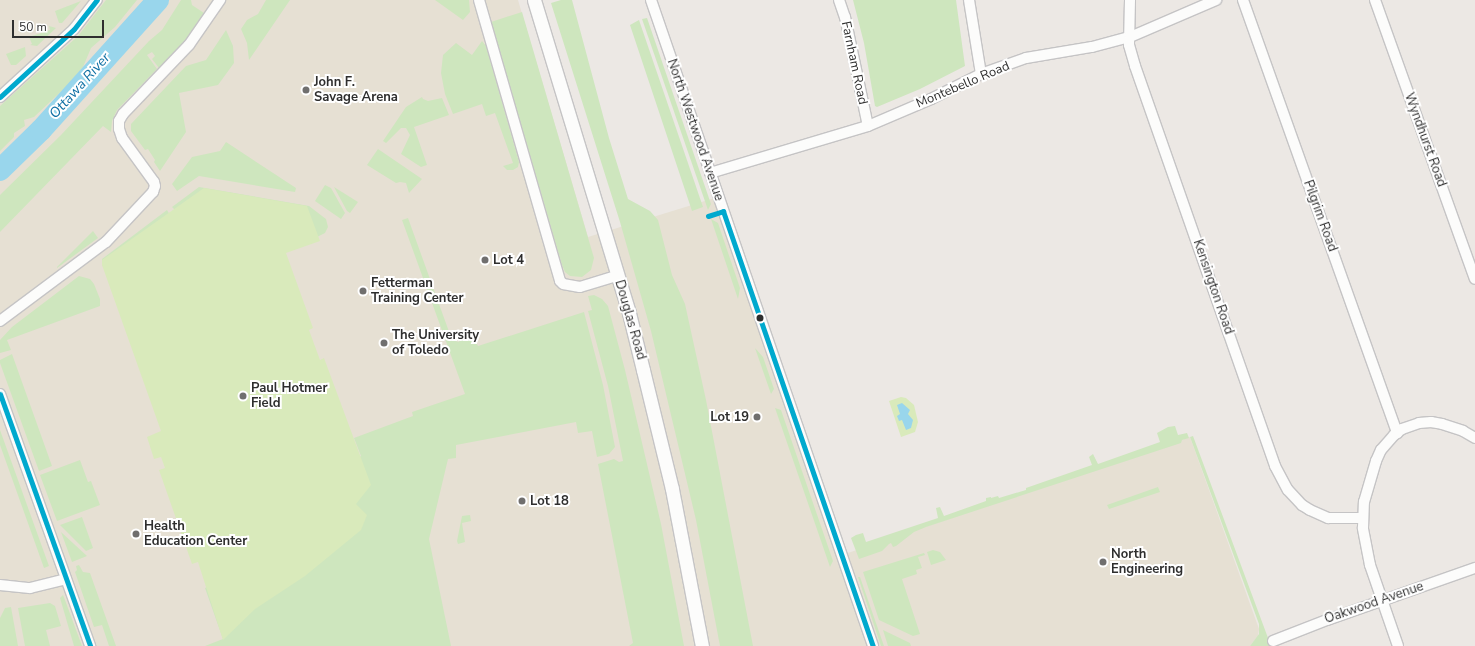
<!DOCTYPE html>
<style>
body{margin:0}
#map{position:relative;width:1475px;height:646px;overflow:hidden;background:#ece8e4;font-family:"Nunito Sans",sans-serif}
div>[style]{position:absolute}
.education>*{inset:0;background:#e6e0d3}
.green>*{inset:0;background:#cee6be}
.pitch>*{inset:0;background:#d9eabb}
.water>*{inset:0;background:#99d6ec}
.river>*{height:22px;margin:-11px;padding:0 11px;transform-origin:11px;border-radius:11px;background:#99d6ec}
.roads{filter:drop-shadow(1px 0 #c5c4c5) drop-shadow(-1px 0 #c5c4c5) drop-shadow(0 1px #c5c4c5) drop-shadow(0 -1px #c5c4c5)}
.minor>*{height:10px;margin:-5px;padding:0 5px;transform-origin:5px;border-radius:5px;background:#fcfcfb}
.tertiary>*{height:13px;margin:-6.5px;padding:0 6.5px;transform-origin:6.5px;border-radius:6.5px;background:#fcfcfb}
.bus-1>*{height:5px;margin:-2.5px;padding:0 2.5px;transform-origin:2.5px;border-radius:2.5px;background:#00a9ce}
.dots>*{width:11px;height:11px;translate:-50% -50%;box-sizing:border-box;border:2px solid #fff;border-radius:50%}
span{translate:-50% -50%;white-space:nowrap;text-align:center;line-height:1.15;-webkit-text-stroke:4px #fff;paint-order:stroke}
.street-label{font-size:13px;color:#2e2e2e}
.poi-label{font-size:13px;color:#2e2e2e;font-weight:700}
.left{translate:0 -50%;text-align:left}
.right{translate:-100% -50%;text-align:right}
.water-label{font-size:14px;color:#0d6fa3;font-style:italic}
.scale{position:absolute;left:12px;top:20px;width:92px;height:18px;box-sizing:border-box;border:2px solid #2e2e2e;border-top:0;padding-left:5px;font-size:12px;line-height:14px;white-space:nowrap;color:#2e2e2e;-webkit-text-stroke:3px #fff;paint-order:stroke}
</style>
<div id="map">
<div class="education">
<i style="clip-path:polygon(0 0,518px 0,588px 237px,718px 197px,842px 555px,1190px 437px,1259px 629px,1258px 636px,1250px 646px,0 646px)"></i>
</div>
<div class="green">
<i style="clip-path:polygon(106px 0,137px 0,115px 27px,91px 48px,83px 67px,70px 83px,34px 117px,24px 120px,25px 126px,14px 133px,14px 137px,0 151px,0 106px,78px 36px)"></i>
<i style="clip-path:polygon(181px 0,191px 0,192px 5px,204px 13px,185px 41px,159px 68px,152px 59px,155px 56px,152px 52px,147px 55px,157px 69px,117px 110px,112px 121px,111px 132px,103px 126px,0 232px,0 195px,61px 135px,149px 41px,162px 30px)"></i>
<i style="clip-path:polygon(266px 0,290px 0,249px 60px,247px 43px,241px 29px,247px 20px,258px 14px)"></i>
<i style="clip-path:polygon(435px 0,469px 0,470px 12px,463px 20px)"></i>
<i style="clip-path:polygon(561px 0,572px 0,609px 138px,628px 199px,650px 211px,658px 220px,672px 275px,685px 304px,706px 400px,753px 646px,720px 646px,696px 520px,651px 331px,620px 222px,551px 3px)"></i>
<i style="clip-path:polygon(853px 0,956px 0,965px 66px,920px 89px,877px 107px,875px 106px,864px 43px)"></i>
<i style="clip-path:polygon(81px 1px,62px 23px,59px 23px,55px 11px)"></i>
<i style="clip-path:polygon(522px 12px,594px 258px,591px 270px,582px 277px,570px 276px,565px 272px,562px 265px,491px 22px)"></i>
<i style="clip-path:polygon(647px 18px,711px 204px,708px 210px,642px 19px)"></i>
<i style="clip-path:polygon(639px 20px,703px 207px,692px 211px,630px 25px)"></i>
<i style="clip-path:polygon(49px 26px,56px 28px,37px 46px,30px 45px,32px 44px,29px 37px,50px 30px)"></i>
<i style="clip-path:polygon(226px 30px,233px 46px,234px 63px,218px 85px,179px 93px,186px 132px,160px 171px,154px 162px,155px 160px,148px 149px,145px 150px,131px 131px,131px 124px,186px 66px,206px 60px)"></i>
<i style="clip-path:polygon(482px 41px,486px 46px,519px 162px,518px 167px,513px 170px,507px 170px,503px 166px,513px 163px,495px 113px,486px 116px,482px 104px,453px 114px,445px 94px,441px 73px,443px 55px,456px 43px,472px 55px)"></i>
<i style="clip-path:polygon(25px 47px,26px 56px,16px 65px,11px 65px,6px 54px)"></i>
<i style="clip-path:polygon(422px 97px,423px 99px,428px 101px,442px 98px,449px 115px,414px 127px,427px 165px,421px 167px,401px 154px,410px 135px,406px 128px,401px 128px,386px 143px,383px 141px,406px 107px)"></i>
<i style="clip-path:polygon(226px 142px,296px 188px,295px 192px,199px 176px,177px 191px,172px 184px,192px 157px,220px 151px)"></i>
<i style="clip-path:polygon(378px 149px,422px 179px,409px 193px,406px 183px,400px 182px,396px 183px,367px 165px)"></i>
<i style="clip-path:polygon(325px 185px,331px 188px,345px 213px,341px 219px,315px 201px)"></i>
<i style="clip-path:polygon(199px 187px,309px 206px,326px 219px,328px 227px,325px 233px,317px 237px,177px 212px,172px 207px)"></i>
<i style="clip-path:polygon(334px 187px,358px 202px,350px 213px,347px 211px)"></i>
<i style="clip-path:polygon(167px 210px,171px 217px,102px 266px,102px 259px)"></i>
<i style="clip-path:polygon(408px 218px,452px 340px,459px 342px,460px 339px,474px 338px,478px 346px,584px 312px,603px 385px,615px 447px,609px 454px,597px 457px,592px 431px,578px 433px,576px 422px,456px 445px,456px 458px,448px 459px,429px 539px,451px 646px,205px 646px,223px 639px,205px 588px,213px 585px,361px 456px,354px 438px,413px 416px,412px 412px,465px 394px,402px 220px)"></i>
<i style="clip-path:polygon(711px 219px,718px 223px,740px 288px,738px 299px)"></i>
<i style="clip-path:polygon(93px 231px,98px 238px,57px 268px,57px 267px)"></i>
<i style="clip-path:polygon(79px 276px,90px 279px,94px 284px,100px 299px,100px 306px,7px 340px,11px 350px,0 353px,0 340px,12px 327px)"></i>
<i style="clip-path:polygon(594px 295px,602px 299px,608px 306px,625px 370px,661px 524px,684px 646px,629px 646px,633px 643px,598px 464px,614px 459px,619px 462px,623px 461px,608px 386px,588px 311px,592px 310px,588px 296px)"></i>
<i style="clip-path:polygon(755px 348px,763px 357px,774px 389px,771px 394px)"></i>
<i style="clip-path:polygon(12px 354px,52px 466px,39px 471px,0 363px,0 360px)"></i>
<i style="clip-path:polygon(775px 408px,781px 410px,833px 561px,830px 567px)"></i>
<i style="clip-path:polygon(1175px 426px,1178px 435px,1187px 433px,1189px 438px,1182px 440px,1181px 443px,926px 527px,914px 532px,896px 546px,893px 547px,891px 543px,889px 544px,882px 551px,859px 559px,851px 538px,856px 535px,863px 533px,866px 542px,938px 518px,936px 508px,940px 507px,944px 516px,986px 501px,986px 498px,991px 497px,991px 498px,998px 496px,999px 498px,1026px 490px,1026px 488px,1092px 465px,1089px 457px,1093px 454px,1098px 464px,1160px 442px,1157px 433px,1168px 427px)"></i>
<i style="clip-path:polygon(0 430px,49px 566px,44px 568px,0 445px)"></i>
<i style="clip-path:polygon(1193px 436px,1271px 646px,1250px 646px,1259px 634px,1259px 624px,1190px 437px)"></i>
<i style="clip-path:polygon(80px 460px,88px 482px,91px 481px,100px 505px,57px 521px,40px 475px)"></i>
<i style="clip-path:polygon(1158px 487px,1160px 492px,1109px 509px,1107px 505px)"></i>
<i style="clip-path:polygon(470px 515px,471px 521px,462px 523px,465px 542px,458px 544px,457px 541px,462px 516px)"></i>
<i style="clip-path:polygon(82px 517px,93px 548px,86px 551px,60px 525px)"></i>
<i style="clip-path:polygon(61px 532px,87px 556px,72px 562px)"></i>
<i style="clip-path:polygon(933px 550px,940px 552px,946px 560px,931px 565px,927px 552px)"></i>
<i style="clip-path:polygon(924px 553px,925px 555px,918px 557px,922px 568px,916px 570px,917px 574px,902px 579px,920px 634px,913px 636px,879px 620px,863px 572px)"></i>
<i style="clip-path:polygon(79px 565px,83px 572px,90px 573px,116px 646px,109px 646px,102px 625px,94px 627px,75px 572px,77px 570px,76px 566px)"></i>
<i style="clip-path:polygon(858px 577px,860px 577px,884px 646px,881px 646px)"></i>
<i style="clip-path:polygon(63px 595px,65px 600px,82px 646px,74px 646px,60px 598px)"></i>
<i style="clip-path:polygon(50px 603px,55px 606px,61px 626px,46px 630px,50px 646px,25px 646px,18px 608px)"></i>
<i style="clip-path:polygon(11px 607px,18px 646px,0 646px,0 618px,5px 608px)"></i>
<i style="clip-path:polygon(883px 630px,910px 643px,911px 646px,888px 646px)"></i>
</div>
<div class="pitch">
<i style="clip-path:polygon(204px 188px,307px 206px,320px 241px,286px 253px,313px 328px,309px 330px,320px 360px,324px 358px,371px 485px,356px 504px,367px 515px,361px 530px,305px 576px,255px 609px,223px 640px,198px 562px,192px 564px,159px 470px,165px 468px,161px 457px,154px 459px,147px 437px,161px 431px,102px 265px,102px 260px)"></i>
<i style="clip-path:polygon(901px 397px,906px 398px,914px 405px,918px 422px,915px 432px,901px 437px,889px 401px)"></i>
</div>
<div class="water">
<i style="clip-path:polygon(902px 403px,910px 410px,908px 414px,913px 420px,911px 428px,906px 430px,902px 420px,899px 421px,897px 416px,900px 414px,897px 405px)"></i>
</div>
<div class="river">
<i style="left:0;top:170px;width:57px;rotate:-44.3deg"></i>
<i style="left:41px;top:130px;width:175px;rotate:-48deg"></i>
</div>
<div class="roads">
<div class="minor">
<i style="left:479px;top:0;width:292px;rotate:73.9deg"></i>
<i style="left:560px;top:281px;width:4px;rotate:45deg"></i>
<i style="left:563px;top:284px;width:17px;rotate:10deg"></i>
<i style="left:580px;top:287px;width:39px;rotate:-17deg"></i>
<i style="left:651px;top:0;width:683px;rotate:71.03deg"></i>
<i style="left:839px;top:0;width:18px;rotate:71deg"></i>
<i style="left:845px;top:17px;width:111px;rotate:78.1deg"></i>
<i style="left:969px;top:0;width:75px;rotate:80.8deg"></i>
<i style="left:1130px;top:0;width:45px;rotate:91.3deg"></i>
<i style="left:1129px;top:45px;width:22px;rotate:74deg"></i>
<i style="left:1135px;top:66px;width:424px;rotate:70.7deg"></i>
<i style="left:1275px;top:466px;width:27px;rotate:62deg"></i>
<i style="left:1288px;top:490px;width:21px;rotate:47deg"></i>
<i style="left:1302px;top:505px;width:9px;rotate:32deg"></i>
<i style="left:1310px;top:510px;width:20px;rotate:24deg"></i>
<i style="left:1328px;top:518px;width:35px"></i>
<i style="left:1243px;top:0;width:460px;rotate:70.4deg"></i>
<i style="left:1375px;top:0;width:296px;rotate:70.3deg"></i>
<i style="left:0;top:97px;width:100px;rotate:-42.6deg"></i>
<i style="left:74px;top:29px;width:37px;rotate:-52deg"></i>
<i style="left:710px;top:173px;width:165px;rotate:-16.6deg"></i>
<i style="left:868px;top:126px;width:69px;rotate:-23.2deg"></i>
<i style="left:931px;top:99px;width:56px;rotate:-26.6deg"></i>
<i style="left:981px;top:74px;width:48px;rotate:-19.6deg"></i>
<i style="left:1026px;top:58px;width:67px;rotate:-9.5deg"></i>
<i style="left:1092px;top:47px;width:39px;rotate:-15deg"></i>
<i style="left:1130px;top:37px;width:94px;rotate:-23.3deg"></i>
<i style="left:0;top:321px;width:132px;rotate:-36.7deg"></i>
<i style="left:106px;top:242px;width:69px;rotate:-46.8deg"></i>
<i style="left:153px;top:192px;width:6px;rotate:-72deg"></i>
<i style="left:155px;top:186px;width:4px;rotate:-104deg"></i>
<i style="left:154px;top:182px;width:54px;rotate:-126deg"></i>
<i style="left:122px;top:138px;width:9px;rotate:-108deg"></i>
<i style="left:119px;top:129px;width:8px;rotate:-90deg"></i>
<i style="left:119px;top:121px;width:8px;rotate:-60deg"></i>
<i style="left:123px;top:114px;width:95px;rotate:-46.3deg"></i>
<i style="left:189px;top:45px;width:55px;rotate:-55.4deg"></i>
<i style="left:0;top:394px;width:268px;rotate:70.3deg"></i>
<i style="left:0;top:585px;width:30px;rotate:6deg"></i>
<i style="left:30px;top:588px;width:37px;rotate:-14deg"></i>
<i style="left:1273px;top:641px;width:58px;rotate:-21.3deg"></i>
<i style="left:1327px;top:620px;width:157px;rotate:-19.4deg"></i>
<i style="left:1398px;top:646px;width:86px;rotate:-109.1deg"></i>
<i style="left:1370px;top:565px;width:38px;rotate:-101deg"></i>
<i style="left:1363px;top:528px;width:26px;rotate:-88deg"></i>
<i style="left:1364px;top:502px;width:43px;rotate:-73.7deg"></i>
<i style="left:1376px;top:461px;width:12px;rotate:-66deg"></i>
<i style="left:1381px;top:450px;width:20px;rotate:-49deg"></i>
<i style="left:1394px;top:435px;width:10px;rotate:-37deg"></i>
<i style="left:1402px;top:429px;width:18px;rotate:-19deg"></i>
<i style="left:1419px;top:423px;width:12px;rotate:-5deg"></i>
<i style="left:1431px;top:422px;width:11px;rotate:10deg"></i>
<i style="left:1442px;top:424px;width:22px;rotate:18deg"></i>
<i style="left:1463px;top:431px;width:14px;rotate:30deg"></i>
</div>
<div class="tertiary">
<i style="left:534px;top:0;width:327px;rotate:73.1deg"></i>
<i style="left:629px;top:313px;width:59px;rotate:76.2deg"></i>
<i style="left:643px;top:370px;width:122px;rotate:76.3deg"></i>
<i style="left:672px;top:489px;width:160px;rotate:79.2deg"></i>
</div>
</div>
<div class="bus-1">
<i style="left:0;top:97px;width:100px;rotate:-42.6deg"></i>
<i style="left:74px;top:29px;width:37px;rotate:-52deg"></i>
<i style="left:708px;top:216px;width:16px;rotate:-18deg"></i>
<i style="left:723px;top:211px;width:460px;rotate:71deg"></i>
<i style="left:0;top:394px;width:268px;rotate:70.3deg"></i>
</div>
<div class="dots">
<i style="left:306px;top:90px;background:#706f6e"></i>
<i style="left:485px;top:260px;background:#706f6e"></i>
<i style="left:363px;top:291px;background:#706f6e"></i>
<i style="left:760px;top:318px;background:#2e2e2e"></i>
<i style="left:384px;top:343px;background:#706f6e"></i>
<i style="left:243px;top:396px;background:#706f6e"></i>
<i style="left:757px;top:417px;background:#706f6e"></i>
<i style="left:522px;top:501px;background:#706f6e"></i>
<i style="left:136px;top:534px;background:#706f6e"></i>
<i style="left:1103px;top:562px;background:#706f6e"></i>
</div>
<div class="street-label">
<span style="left:854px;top:63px;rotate:78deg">Farnham Road</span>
<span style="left:963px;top:85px;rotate:-23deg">Montebello Road</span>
<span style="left:695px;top:130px;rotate:71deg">North Westwood Avenue</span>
<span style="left:1425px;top:140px;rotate:70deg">Wyndhurst Road</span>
<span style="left:1320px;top:216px;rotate:70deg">Pilgrim Road</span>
<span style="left:1213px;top:287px;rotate:71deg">Kensington Road</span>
<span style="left:630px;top:320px;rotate:74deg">Douglas Road</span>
<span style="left:1374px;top:603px;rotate:-19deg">Oakwood Avenue</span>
</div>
<div class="poi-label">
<span class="left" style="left:314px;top:90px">John F.<br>Savage Arena</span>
<span class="left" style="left:493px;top:260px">Lot 4</span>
<span class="left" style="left:371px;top:291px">Fetterman<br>Training Center</span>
<span class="left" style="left:392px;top:343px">The University<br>of Toledo</span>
<span class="left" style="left:251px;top:396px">Paul Hotmer<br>Field</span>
<span class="right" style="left:749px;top:417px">Lot 19</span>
<span class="left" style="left:530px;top:501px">Lot 18</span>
<span class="left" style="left:144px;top:534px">Health<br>Education Center</span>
<span class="left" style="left:1111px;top:562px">North<br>Engineering</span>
</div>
<div class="water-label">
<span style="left:80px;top:86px;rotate:-48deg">Ottawa River</span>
</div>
<div class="scale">50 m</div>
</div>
